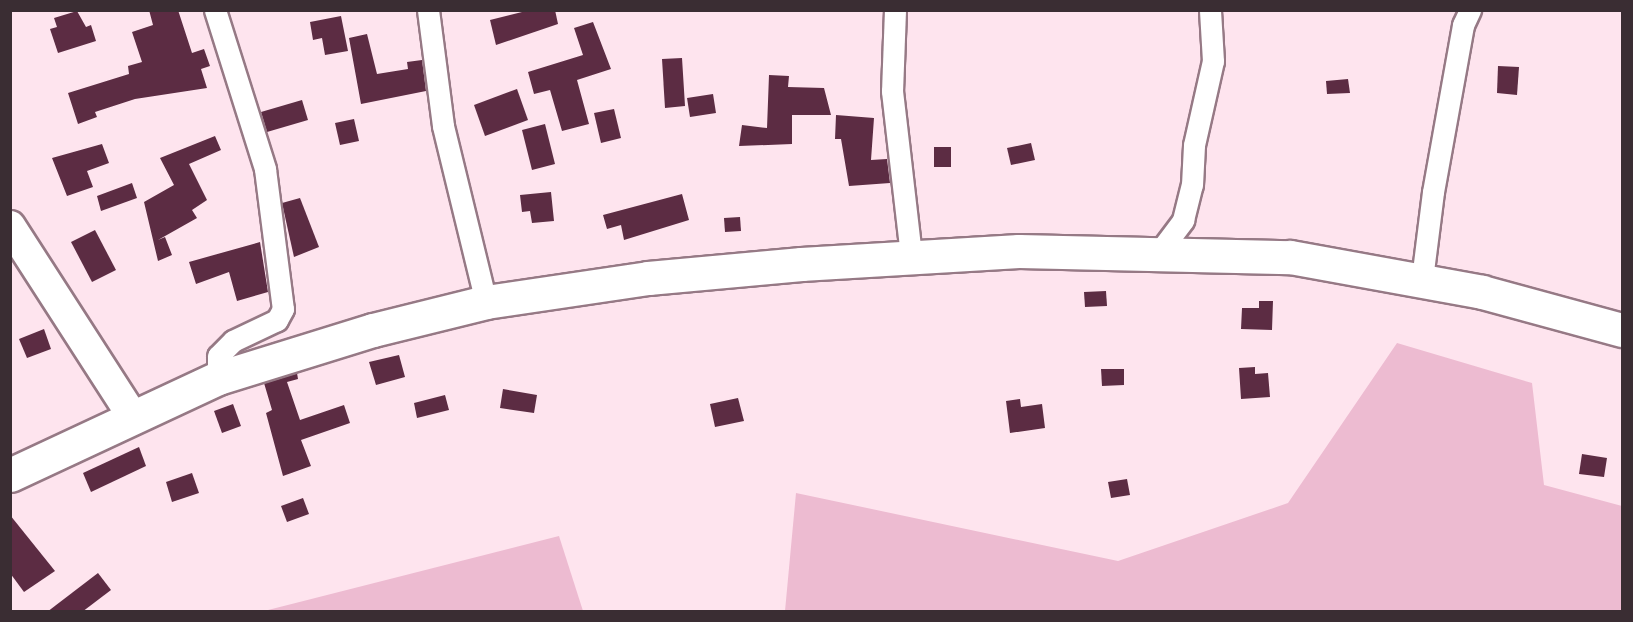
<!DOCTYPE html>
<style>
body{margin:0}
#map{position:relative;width:1633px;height:622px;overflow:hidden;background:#fee4ee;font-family:Rubik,sans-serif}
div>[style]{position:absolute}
.green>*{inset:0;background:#edbbd1}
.building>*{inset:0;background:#5c2c43}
.roads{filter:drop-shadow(2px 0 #967985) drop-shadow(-2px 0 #967985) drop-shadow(0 2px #967985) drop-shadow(0 -2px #967985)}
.street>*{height:21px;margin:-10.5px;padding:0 10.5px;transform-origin:10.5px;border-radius:10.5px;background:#fff}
.secondary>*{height:30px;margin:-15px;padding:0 15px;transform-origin:15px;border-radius:15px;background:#fff}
.primary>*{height:33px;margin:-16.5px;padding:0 16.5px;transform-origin:16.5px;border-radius:16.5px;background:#fff}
span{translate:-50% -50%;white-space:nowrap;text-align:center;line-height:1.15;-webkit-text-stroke:6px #fee4ee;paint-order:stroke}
.frame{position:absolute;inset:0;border:12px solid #3a2d33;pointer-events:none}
</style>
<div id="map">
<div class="green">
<i style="clip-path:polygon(1397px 343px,1532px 383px,1544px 485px,1622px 506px,1622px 611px,785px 611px,796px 493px,1118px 561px,1288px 503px)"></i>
<i style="clip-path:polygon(559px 536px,583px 611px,268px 611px,268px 610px)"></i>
</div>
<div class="building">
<i style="clip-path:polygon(149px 10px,178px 10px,192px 53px,204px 49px,210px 66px,201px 69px,207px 88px,135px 99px,95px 112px,97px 117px,78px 124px,68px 93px,129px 74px,128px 66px,142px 62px,132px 32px,153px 25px)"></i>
<i style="clip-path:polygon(530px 10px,555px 10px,558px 24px,496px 45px,490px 20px)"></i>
<i style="clip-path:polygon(77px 11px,86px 27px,91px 25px,96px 41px,58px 53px,50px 29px,57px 27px,54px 18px)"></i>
<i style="clip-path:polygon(341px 16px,348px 51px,325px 55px,322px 38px,313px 40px,310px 22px)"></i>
<i style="clip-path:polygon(593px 22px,611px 69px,577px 80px,589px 124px,562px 131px,550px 90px,534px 94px,528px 72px,583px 55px,574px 28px)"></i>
<i style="clip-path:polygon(367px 34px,377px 74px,408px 69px,407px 62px,422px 60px,426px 91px,361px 104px,349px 38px)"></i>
<i style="clip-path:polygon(682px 58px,685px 106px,665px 108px,662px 59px)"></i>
<i style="clip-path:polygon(1498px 66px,1519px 67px,1517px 95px,1497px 93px)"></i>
<i style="clip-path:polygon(769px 75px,789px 76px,788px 87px,824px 88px,831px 115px,792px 115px,792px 144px,739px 146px,742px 125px,767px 128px)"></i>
<i style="clip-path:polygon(1348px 79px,1350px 93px,1327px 94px,1326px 81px)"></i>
<i style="clip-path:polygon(517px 89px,528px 120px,485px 136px,474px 105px)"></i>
<i style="clip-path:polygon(713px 94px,716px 113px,690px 117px,687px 98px)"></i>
<i style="clip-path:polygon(302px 100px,308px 120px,267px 132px,261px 112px)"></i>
<i style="clip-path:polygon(614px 109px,621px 138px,601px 143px,594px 113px)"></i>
<i style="clip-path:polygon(836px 115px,874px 118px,871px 160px,887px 159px,890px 183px,849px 186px,841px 139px,835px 139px)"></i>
<i style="clip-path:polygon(354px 119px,359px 141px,340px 145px,335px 123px)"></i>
<i style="clip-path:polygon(545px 124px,555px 164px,532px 170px,522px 130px)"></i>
<i style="clip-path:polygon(215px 136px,221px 150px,189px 164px,207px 200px,192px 210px,197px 218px,158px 240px,165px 237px,172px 255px,158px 261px,144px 202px,174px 185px,160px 158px)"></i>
<i style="clip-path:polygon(1031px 143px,1035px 160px,1011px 165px,1007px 148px)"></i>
<i style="clip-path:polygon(102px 144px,109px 163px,87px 171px,93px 187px,67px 196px,52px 158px)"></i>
<i style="clip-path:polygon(934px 147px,951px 147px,951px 167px,934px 167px)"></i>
<i style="clip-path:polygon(132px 183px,137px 198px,101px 211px,97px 196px)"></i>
<i style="clip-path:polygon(551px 192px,554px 221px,532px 223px,530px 211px,522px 212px,520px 195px)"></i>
<i style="clip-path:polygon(682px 194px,689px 220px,624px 240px,621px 225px,607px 229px,603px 215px)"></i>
<i style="clip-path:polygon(300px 198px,319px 247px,294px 257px,282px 203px)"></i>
<i style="clip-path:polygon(740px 217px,741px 231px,725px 232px,724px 218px)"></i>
<i style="clip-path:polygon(95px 230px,116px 270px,92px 282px,71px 242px)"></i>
<i style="clip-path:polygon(260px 242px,268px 292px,237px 301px,229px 272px,196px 284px,189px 262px)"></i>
<i style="clip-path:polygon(1106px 291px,1107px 306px,1085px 307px,1084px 292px)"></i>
<i style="clip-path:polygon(1259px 301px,1273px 301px,1272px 330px,1241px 329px,1242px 308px,1259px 308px)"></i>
<i style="clip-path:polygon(44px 329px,51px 349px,27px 358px,19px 339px)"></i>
<i style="clip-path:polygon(399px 355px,405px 377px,376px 385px,369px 362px)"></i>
<i style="clip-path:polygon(1255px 367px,1255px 374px,1268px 373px,1270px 397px,1241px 399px,1239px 368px)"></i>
<i style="clip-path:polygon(1101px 369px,1124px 369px,1124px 385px,1102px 386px)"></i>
<i style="clip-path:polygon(297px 373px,298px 379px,287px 382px,300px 420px,344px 405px,350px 423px,301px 440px,311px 466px,283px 476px,266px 413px,272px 410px,264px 383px)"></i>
<i style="clip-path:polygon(503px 389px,537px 395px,534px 413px,500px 408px)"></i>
<i style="clip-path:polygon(445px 395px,449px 410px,417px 418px,414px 403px)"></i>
<i style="clip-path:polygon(738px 398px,744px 421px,715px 427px,710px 404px)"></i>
<i style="clip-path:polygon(1020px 399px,1021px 407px,1042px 404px,1045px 428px,1010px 433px,1006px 401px)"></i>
<i style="clip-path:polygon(233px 404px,241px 426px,222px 433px,214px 411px)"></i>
<i style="clip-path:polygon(139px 447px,146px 466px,91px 492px,83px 473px)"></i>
<i style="clip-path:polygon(1582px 454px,1607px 458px,1604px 477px,1579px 474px)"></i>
<i style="clip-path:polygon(192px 473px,199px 493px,172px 502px,166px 482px)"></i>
<i style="clip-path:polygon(1127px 479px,1130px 495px,1111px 498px,1108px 482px)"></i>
<i style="clip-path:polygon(303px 498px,309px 514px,287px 522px,281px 506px)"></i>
<i style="clip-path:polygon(10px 515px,55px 571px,24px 592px,10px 573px)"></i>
<i style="clip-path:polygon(98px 573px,111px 590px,82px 612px,47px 612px)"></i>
</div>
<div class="roads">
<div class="street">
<i style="left:215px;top:10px;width:167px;rotate:72.5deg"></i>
<i style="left:265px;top:169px;width:141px;rotate:82.7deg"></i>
<i style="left:283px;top:309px;width:13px;rotate:119deg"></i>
<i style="left:277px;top:320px;width:49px;rotate:154.5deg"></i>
<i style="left:233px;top:341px;width:21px;rotate:135deg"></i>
<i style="left:218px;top:356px;width:22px;rotate:90deg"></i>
<i style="left:428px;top:10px;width:117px;rotate:82.6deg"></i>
<i style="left:443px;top:126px;width:181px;rotate:76.3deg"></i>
<i style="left:895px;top:10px;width:81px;rotate:92.1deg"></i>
<i style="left:892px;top:91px;width:166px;rotate:83.4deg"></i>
<i style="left:1160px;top:251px;width:39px;rotate:-53deg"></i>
<i style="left:1183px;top:220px;width:36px;rotate:-76deg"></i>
<i style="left:1192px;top:185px;width:40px;rotate:-87.1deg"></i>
<i style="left:1194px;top:145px;width:86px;rotate:-77.3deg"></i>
<i style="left:1213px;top:61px;width:51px;rotate:-93.4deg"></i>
<i style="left:1422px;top:279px;width:88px;rotate:-82.8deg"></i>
<i style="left:1433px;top:192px;width:170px;rotate:-79.8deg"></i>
<i style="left:1463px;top:25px;width:17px;rotate:-65deg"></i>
</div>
<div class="secondary">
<i style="left:10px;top:226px;width:227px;rotate:57.2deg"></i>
</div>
<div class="primary">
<i style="left:10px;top:475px;width:230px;rotate:-25deg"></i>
<i style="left:218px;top:378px;width:162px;rotate:-17.2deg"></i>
<i style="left:373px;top:330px;width:116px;rotate:-13.9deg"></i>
<i style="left:486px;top:302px;width:164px;rotate:-8.4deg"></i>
<i style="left:648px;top:278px;width:154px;rotate:-5.2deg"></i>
<i style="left:801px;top:264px;width:218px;rotate:-3.4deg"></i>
<i style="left:1019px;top:251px;width:271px;rotate:1.3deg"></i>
<i style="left:1290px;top:257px;width:195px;rotate:10.3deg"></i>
<i style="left:1482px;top:292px;width:145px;rotate:15.2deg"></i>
</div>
</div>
<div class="frame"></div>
</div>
